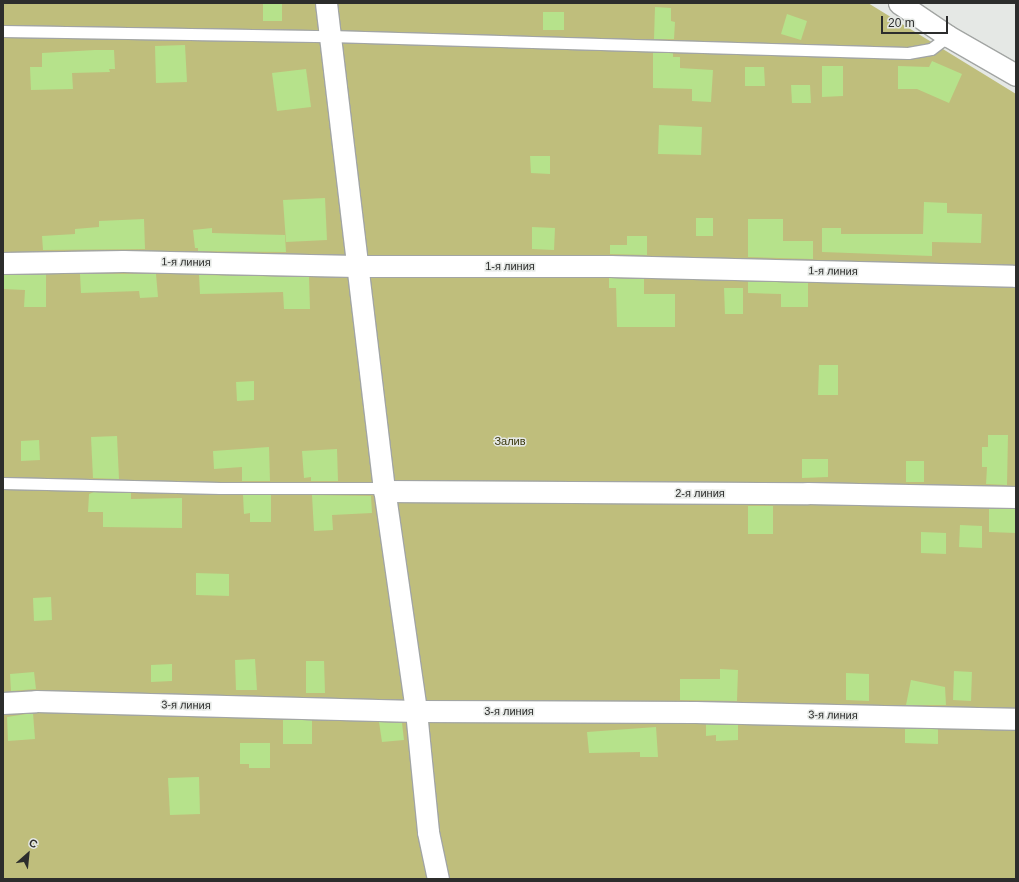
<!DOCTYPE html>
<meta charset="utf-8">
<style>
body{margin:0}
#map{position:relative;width:1019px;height:882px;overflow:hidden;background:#e5e8e5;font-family:Arial,sans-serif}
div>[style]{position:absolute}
.green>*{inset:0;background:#bfbe7c}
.building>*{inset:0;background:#b6e28b}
.roads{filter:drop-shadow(1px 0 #a2a5a3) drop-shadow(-1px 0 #a2a5a3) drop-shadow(0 1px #a2a5a3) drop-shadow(0 -1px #a2a5a3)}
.lane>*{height:11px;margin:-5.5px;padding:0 5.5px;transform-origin:5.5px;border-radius:5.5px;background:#fff}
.street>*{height:21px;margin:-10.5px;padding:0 10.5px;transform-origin:10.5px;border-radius:10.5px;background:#fff}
span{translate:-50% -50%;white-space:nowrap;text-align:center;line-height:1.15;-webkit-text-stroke:3px #e5e8e5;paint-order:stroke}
.street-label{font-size:11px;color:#2c2d2c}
.park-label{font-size:11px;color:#39370c}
.frame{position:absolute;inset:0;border:4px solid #2c2d2c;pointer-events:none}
.north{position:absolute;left:8px;top:834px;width:40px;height:40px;-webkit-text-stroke:3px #e5e8e5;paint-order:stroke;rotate:27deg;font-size:11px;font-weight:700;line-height:16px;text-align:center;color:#2c2d2c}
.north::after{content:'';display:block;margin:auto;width:14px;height:18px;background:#2c2d2c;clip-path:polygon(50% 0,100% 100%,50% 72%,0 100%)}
.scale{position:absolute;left:881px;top:16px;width:67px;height:18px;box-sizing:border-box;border:2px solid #2c2d2c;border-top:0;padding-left:5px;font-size:12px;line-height:14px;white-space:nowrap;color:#2c2d2c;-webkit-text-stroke:3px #e5e8e5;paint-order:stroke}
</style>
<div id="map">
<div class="green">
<i style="clip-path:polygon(3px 3px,868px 3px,1016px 94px,1016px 879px,3px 879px)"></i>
</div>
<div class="building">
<i style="clip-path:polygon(263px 3px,282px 3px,282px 21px,263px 21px)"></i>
<i style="clip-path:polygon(655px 7px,671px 8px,671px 21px,675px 22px,674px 39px,654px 39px)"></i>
<i style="clip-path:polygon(543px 12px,564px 12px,564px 30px,543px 30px)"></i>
<i style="clip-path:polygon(787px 14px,807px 21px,801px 40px,781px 34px)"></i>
<i style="clip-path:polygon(185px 45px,187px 82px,156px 83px,155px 46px)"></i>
<i style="clip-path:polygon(95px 50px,114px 50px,115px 69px,109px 69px,110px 72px,72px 73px,73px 89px,31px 90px,30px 67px,42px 67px,42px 53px)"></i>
<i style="clip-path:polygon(653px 52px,673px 53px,673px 57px,680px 57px,680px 68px,713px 70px,711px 102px,692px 101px,692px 89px,653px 88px)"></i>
<i style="clip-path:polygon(932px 61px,962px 74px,949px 103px,917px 89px,898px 89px,898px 66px,929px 67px)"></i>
<i style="clip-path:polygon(822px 66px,843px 66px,843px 96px,822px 97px)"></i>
<i style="clip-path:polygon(745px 67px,764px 67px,765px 86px,745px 86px)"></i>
<i style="clip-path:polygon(306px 69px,311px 107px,277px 111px,272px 73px)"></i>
<i style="clip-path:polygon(791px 85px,810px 85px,811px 103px,792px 103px)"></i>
<i style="clip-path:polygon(659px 125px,702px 127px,701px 155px,658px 154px)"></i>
<i style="clip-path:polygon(530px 156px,550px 156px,550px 174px,531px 173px)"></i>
<i style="clip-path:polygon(325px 198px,327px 240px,286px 242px,283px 200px)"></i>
<i style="clip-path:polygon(924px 202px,947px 203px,947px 213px,982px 214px,981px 243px,932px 242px,932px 256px,822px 252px,822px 228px,841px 228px,841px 234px,923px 234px)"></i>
<i style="clip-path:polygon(696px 218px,713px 218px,713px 236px,696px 236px)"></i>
<i style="clip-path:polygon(144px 219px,145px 249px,43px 250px,42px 236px,75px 234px,75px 229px,99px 227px,99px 221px)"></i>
<i style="clip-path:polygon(748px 219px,783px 219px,783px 241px,813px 241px,813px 259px,748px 257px)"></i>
<i style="clip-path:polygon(532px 227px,555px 228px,554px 250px,532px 249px)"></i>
<i style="clip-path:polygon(212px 228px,212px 233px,285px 235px,286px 252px,198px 251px,198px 248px,195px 248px,193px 230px)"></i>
<i style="clip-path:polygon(627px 236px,647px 236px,647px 255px,610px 254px,610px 245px,627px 245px)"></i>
<i style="clip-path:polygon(46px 274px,46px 307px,24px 307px,25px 290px,3px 289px,3px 275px)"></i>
<i style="clip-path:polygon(80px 274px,156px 274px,158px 297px,140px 298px,139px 291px,81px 293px)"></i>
<i style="clip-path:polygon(199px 275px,309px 277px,310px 309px,284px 309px,283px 292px,200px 294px)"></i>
<i style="clip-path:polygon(609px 278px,644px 279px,644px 294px,675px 294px,675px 327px,617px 327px,616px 288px,609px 288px)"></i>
<i style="clip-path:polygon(748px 281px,808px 283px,808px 307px,781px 307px,781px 294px,748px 293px)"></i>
<i style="clip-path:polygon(724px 288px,743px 288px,743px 314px,725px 314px)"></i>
<i style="clip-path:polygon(819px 365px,838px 365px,838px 395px,818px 395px)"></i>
<i style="clip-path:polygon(254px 381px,254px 400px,237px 401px,236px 382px)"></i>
<i style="clip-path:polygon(988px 435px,1008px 435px,1007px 485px,986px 484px,987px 467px,982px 467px,982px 447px,988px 447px)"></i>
<i style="clip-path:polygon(117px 436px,119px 479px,93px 478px,91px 437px)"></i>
<i style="clip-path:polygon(39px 440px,40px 460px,21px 461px,21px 441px)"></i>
<i style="clip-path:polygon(269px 447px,270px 481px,242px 481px,242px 467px,214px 469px,213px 451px)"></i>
<i style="clip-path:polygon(337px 449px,338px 481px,311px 481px,311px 477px,304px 478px,302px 451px)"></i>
<i style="clip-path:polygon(802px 459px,828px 459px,828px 477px,802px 478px)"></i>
<i style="clip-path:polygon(906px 461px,924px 461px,924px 482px,906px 482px)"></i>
<i style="clip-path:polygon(94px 492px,131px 493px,131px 499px,182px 498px,182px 528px,103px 527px,103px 512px,88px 512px,89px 494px)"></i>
<i style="clip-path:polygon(243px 495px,271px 495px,271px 522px,250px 522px,250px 513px,244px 514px)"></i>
<i style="clip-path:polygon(312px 495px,371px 496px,372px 513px,332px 515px,333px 530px,314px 531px)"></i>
<i style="clip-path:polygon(748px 506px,773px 506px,773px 534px,748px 534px)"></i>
<i style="clip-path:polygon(989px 508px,1016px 509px,1016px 533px,989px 532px)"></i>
<i style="clip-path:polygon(960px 525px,982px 526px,982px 548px,959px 547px)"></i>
<i style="clip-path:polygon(921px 532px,946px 533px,946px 554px,921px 553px)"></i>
<i style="clip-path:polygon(196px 573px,229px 574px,229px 596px,196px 595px)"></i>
<i style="clip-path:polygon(51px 597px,52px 620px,34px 621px,33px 598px)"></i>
<i style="clip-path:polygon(255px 659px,257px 690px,236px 690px,235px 660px)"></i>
<i style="clip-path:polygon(306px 661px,324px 661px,325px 693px,306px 693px)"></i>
<i style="clip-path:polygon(172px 664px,172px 681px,151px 682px,151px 665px)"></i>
<i style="clip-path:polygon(720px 669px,738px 670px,737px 701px,680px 700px,680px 679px,720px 679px)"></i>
<i style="clip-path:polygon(954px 671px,972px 672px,971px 701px,953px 700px)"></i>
<i style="clip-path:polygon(34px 672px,36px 689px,11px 691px,10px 674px)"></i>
<i style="clip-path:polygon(846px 673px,869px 674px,869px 701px,846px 700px)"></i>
<i style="clip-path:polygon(911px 680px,945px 687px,946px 705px,906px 705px)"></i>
<i style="clip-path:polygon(33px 713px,35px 739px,8px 741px,7px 717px)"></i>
<i style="clip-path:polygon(283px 720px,312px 720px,312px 744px,283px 744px)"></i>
<i style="clip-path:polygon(379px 722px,402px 723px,404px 740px,382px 742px)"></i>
<i style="clip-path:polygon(706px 724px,738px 725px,738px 740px,716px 741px,716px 735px,706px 736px)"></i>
<i style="clip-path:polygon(656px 727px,658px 757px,640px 757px,640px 752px,589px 753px,587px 732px)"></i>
<i style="clip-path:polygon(905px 729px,938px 729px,938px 744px,905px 743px)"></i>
<i style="clip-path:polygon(240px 743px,270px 743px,270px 768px,249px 768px,249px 764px,240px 764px)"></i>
<i style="clip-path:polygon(199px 777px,200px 814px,170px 815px,168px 778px)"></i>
</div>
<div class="roads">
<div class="lane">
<i style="left:3px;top:31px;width:327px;rotate:0.9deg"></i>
<i style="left:330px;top:36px;width:578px;rotate:1.68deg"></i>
<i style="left:908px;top:53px;width:23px;rotate:-10deg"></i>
<i style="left:931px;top:49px;width:21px;rotate:-37deg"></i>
<i style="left:3px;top:483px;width:217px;rotate:1.3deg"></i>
<i style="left:220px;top:488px;width:164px"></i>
</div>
<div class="street">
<i style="left:326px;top:3px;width:488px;rotate:83.2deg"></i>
<i style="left:384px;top:488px;width:225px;rotate:81.8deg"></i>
<i style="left:416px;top:711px;width:122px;rotate:84.3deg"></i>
<i style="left:428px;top:832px;width:48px;rotate:78deg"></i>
<i style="left:899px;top:3px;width:59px;rotate:34deg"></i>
<i style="left:948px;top:36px;width:78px;rotate:29.8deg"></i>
<i style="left:3px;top:263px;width:120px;rotate:-1deg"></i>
<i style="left:123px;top:261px;width:233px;rotate:1.2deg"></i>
<i style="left:356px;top:266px;width:254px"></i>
<i style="left:610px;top:266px;width:406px;rotate:1.4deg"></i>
<i style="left:384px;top:491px;width:423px;rotate:0.3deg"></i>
<i style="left:807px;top:493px;width:209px;rotate:1.1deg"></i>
<i style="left:3px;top:703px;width:33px;rotate:-3deg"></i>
<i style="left:36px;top:701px;width:380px;rotate:1.5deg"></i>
<i style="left:416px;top:711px;width:279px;rotate:0.2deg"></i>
<i style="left:695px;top:712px;width:321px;rotate:1.2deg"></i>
</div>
</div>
<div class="street-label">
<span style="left:186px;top:262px;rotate:1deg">1-я линия</span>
<span style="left:510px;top:266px">1-я линия</span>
<span style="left:833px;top:271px;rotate:1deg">1-я линия</span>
<span style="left:700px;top:493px">2-я линия</span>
<span style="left:186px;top:705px;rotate:1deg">3-я линия</span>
<span style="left:509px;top:711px">3-я линия</span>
<span style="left:833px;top:715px;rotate:1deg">3-я линия</span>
</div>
<div class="park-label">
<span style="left:510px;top:441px">Залив</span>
</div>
<div class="frame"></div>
<div class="north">С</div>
<div class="scale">20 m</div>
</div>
